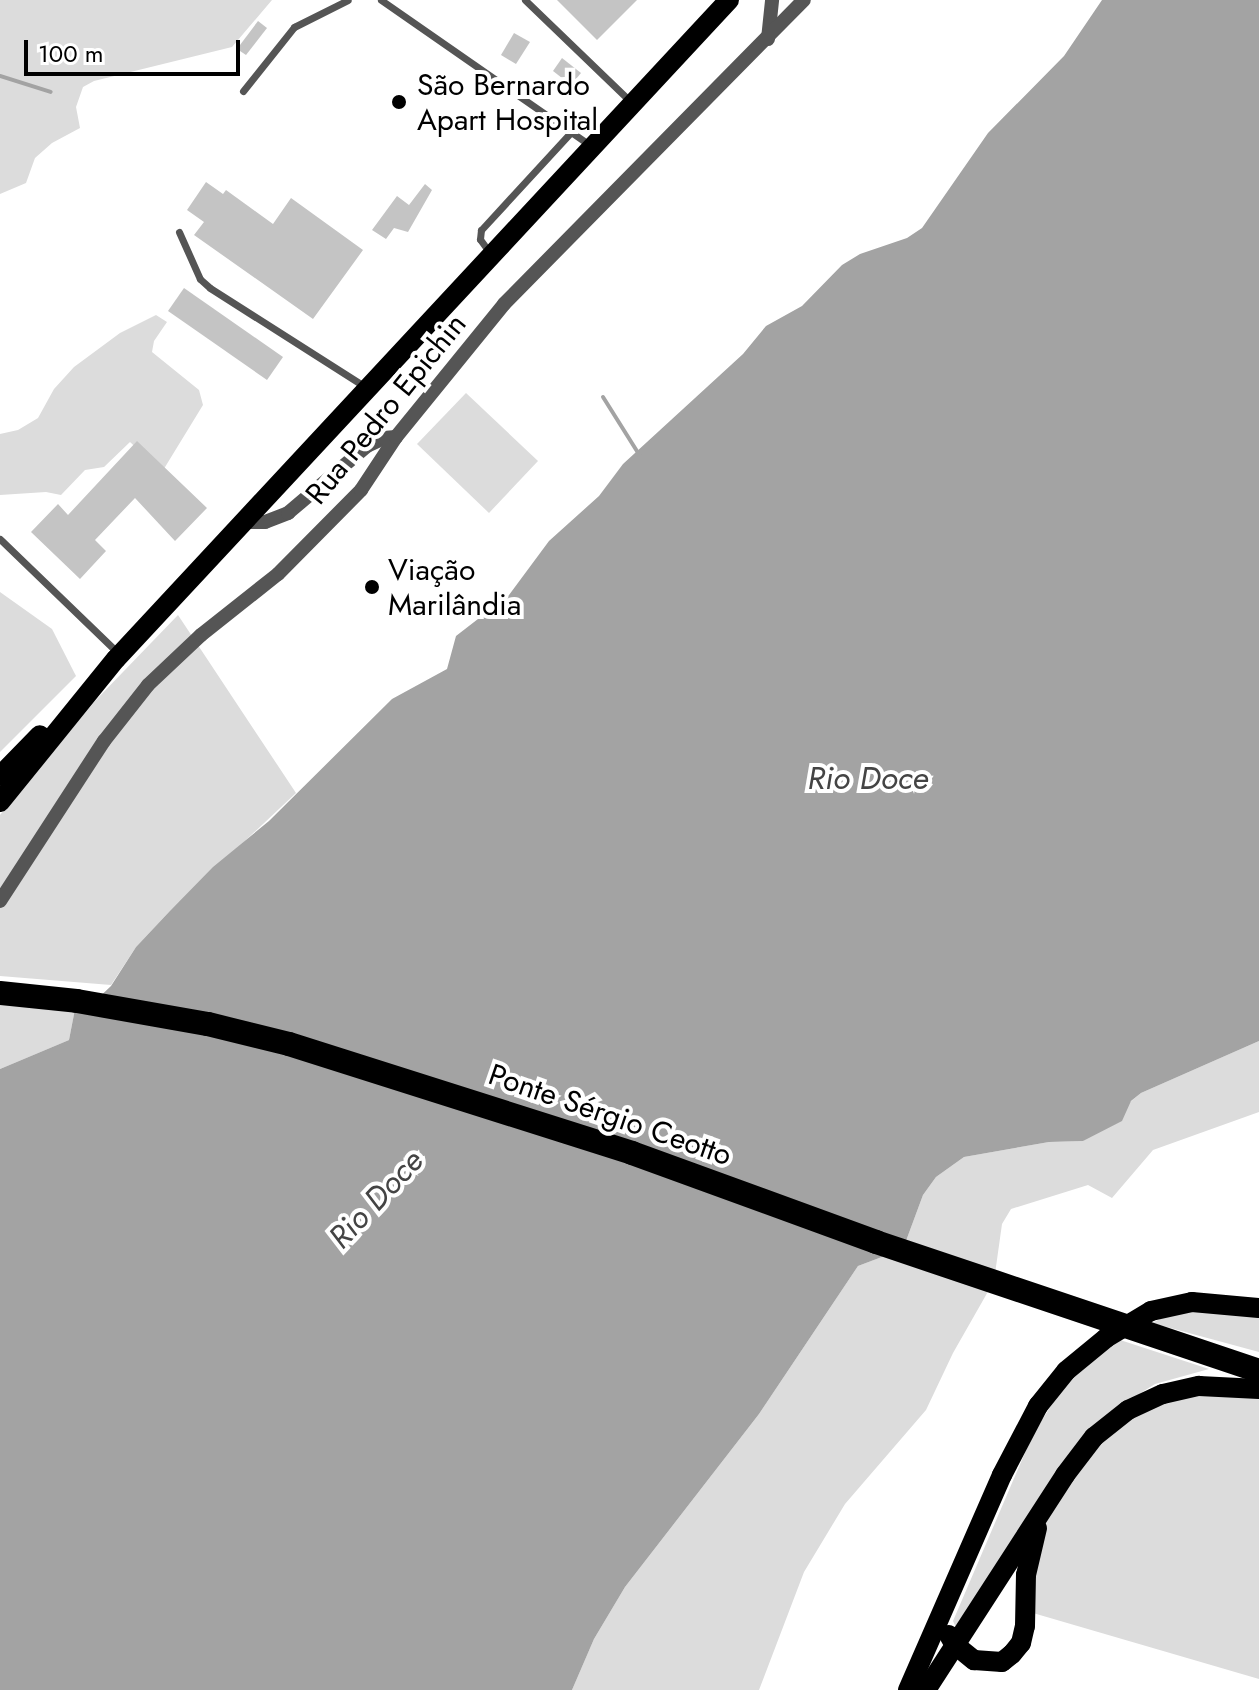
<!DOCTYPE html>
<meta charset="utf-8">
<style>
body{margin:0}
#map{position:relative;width:1259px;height:1690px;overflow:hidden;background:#fff;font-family:Jost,sans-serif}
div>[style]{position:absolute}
.green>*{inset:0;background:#dcdcdc}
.water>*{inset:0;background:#a3a3a3}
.stream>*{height:4px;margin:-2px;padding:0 2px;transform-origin:2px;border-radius:2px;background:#a3a3a3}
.building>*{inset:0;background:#c4c4c4}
.lane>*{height:7px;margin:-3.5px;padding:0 3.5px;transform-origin:3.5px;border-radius:3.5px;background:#555}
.street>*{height:14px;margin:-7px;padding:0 7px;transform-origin:7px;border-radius:7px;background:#555}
.primary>*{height:20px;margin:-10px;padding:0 10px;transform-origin:10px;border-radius:10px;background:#000}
.highway>*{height:24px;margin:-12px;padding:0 12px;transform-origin:12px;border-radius:12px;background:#000}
.dots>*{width:22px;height:22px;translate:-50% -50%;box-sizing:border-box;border:4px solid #fff;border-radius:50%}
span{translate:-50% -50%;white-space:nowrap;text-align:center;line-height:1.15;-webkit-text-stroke:8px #fff;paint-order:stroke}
.poi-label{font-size:30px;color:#000}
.left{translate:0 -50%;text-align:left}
.street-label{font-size:30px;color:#000}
.water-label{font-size:32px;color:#444;font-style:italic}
.scale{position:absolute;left:24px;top:40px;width:216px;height:36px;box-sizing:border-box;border:4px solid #000;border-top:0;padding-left:10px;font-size:24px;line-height:28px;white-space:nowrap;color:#000;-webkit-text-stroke:6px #fff;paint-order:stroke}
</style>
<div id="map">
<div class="green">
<i style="clip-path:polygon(0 0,272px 0,232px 47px,94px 81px,83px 87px,76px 107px,80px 128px,52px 143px,35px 158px,26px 183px,0 194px)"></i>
<i style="clip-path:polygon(156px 315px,167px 322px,154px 341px,152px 352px,199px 390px,203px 405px,162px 472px,130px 442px,104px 467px,85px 470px,61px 495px,46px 492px,0 495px,0 434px,18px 430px,38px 418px,54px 389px,74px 367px,120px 333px)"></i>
<i style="clip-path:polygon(466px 393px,538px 461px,489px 513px,417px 444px)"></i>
<i style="clip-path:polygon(0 592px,52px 629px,76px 676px,0 752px)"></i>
<i style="clip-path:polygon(178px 615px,296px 793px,168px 913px,136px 947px,111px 985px,0 976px,0 815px,95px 701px)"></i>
<i style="clip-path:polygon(0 1004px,75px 1009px,69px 1040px,0 1069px)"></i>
<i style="clip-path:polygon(1259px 1041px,1259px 1112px,1153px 1150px,1112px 1198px,1088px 1185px,1011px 1209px,1002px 1224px,994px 1281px,953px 1353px,926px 1410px,845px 1504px,804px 1572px,759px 1690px,572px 1690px,594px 1639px,625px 1587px,759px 1414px,858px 1266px,903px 1249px,923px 1195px,936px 1177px,964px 1157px,1049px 1142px,1083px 1141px,1141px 1093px)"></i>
<i style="clip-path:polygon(1176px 1311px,1259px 1313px,1259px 1352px,1152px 1323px)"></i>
<i style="clip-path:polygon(1117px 1339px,1209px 1369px,1155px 1384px,1112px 1411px,957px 1630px,953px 1621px,1033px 1434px,1072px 1373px)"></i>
<i style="clip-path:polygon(1204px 1392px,1259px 1394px,1259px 1679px,1033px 1613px,1039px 1526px,1088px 1450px,1158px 1400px)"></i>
</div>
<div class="water">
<i style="clip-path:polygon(1102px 0,1259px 0,1259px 1041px,1141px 1093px,1131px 1101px,1122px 1121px,1083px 1141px,1049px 1142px,964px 1157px,936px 1177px,923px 1195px,903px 1249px,858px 1266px,759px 1414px,625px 1587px,594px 1639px,572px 1690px,0 1690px,0 1069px,69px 1040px,75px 1009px,91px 1005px,111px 986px,136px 947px,168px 913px,213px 867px,269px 821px,392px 699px,447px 669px,456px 636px,509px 595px,549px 541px,599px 496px,623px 464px,743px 354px,766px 326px,802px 306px,842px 265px,860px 254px,907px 238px,922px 228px,988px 133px,1064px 56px)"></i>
</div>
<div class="stream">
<i style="left:0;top:76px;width:53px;rotate:17.4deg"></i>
<i style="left:603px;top:397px;width:70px;rotate:57.9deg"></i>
</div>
<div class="building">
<i style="clip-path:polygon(557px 0,637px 0,597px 40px)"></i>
<i style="clip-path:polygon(258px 21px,267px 28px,246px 55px,237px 49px)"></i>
<i style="clip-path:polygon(514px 33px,530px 42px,516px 64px,501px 55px)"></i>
<i style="clip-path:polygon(562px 58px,581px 73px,571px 85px,553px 71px)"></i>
<i style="clip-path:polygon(206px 182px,223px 194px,226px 190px,273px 224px,291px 198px,363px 250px,313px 319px,194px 235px,204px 222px,187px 210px)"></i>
<i style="clip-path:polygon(425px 184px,432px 190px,408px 232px,394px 228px,386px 239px,372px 230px,397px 196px,409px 205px)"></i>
<i style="clip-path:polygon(184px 288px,283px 357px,267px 380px,168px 311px)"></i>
<i style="clip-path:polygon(137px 441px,207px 508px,175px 541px,135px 498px,95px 540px,106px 551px,80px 579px,31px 532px,58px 504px,68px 515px)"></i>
</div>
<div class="lane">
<i style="left:381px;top:0;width:254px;rotate:34.8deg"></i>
<i style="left:525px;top:0;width:147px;rotate:43.9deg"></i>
<i style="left:243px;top:91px;width:82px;rotate:-51.4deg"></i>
<i style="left:294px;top:27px;width:60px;rotate:-26.6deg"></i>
<i style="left:179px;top:232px;width:51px;rotate:65.9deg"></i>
<i style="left:200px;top:279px;width:13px;rotate:42deg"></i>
<i style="left:210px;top:288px;width:183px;rotate:32.5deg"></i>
<i style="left:490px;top:253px;width:17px;rotate:-126deg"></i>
<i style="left:480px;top:239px;width:9px;rotate:-84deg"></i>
<i style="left:481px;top:230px;width:133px;rotate:-47.4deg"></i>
<i style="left:0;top:539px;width:165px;rotate:44deg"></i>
</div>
<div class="street">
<i style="left:768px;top:39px;width:39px;rotate:-84deg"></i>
<i style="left:245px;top:522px;width:20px"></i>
<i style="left:265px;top:522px;width:25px;rotate:-21deg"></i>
<i style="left:288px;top:513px;width:104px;rotate:-40.3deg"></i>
<i style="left:367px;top:446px;width:19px;rotate:-25deg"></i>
<i style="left:384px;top:438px;width:12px;rotate:-5deg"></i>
<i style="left:0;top:901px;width:191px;rotate:-57deg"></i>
<i style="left:104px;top:741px;width:71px;rotate:-51.8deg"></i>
<i style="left:148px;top:685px;width:73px;rotate:-43.3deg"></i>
<i style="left:201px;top:635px;width:98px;rotate:-38.4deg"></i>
<i style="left:278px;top:574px;width:118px;rotate:-45.3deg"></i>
<i style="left:361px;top:490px;width:64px;rotate:-56.6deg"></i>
<i style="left:396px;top:437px;width:171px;rotate:-50.9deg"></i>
<i style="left:504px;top:304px;width:427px;rotate:-45.4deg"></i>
</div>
<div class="primary">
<i style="left:0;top:776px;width:57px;rotate:-45.7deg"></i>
<i style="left:0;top:802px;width:184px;rotate:-51deg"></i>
<i style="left:116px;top:659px;width:900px;rotate:-47.07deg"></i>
<i style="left:949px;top:1635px;width:10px;rotate:61deg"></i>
<i style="left:954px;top:1644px;width:26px;rotate:39deg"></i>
<i style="left:974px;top:1660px;width:28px;rotate:4deg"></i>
<i style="left:1002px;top:1662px;width:13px;rotate:-39deg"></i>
<i style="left:1012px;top:1654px;width:14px;rotate:-51deg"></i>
<i style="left:1021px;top:1643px;width:17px;rotate:-77deg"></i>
<i style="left:1025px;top:1626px;width:51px;rotate:-88.9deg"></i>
<i style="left:1026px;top:1575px;width:48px;rotate:-76.8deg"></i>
<i style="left:908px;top:1690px;width:235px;rotate:-66.4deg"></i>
<i style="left:1002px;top:1475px;width:78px;rotate:-62.4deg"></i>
<i style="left:1038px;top:1406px;width:45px;rotate:-51.3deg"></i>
<i style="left:1066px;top:1371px;width:52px;rotate:-39.5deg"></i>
<i style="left:1106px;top:1338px;width:52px;rotate:-31deg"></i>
<i style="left:1151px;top:1311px;width:42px;rotate:-12.4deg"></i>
<i style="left:1192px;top:1302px;width:67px;rotate:5.1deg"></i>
<i style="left:926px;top:1690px;width:256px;rotate:-57.1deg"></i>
<i style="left:1065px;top:1475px;width:48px;rotate:-52.7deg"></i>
<i style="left:1094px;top:1437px;width:43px;rotate:-38.5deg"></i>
<i style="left:1128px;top:1410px;width:38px;rotate:-25deg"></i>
<i style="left:1163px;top:1394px;width:37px;rotate:-13deg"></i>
<i style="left:1199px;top:1386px;width:60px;rotate:2.9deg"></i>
</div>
<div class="highway">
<i style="left:0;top:993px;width:77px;rotate:5.9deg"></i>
<i style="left:77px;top:1001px;width:133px;rotate:10deg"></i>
<i style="left:208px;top:1024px;width:83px;rotate:13.9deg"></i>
<i style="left:289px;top:1044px;width:360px;rotate:17.6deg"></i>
<i style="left:632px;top:1153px;width:260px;rotate:20deg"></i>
<i style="left:876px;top:1242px;width:404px;rotate:18.6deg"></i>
</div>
<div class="dots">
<i style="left:399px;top:102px;background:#000"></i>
<i style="left:372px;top:587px;background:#000"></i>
</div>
<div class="poi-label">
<span class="left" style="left:417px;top:102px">São Bernardo<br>Apart Hospital</span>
<span class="left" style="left:388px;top:587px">Viação<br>Marilândia</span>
</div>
<div class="street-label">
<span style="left:386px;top:409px;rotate:-51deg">Rua Pedro Epichin</span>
<span style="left:610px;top:1115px;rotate:19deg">Ponte Sérgio Ceotto</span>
</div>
<div class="water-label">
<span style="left:868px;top:778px">Rio Doce</span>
<span style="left:376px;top:1199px;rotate:-47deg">Rio Doce</span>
</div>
<div class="scale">100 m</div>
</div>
